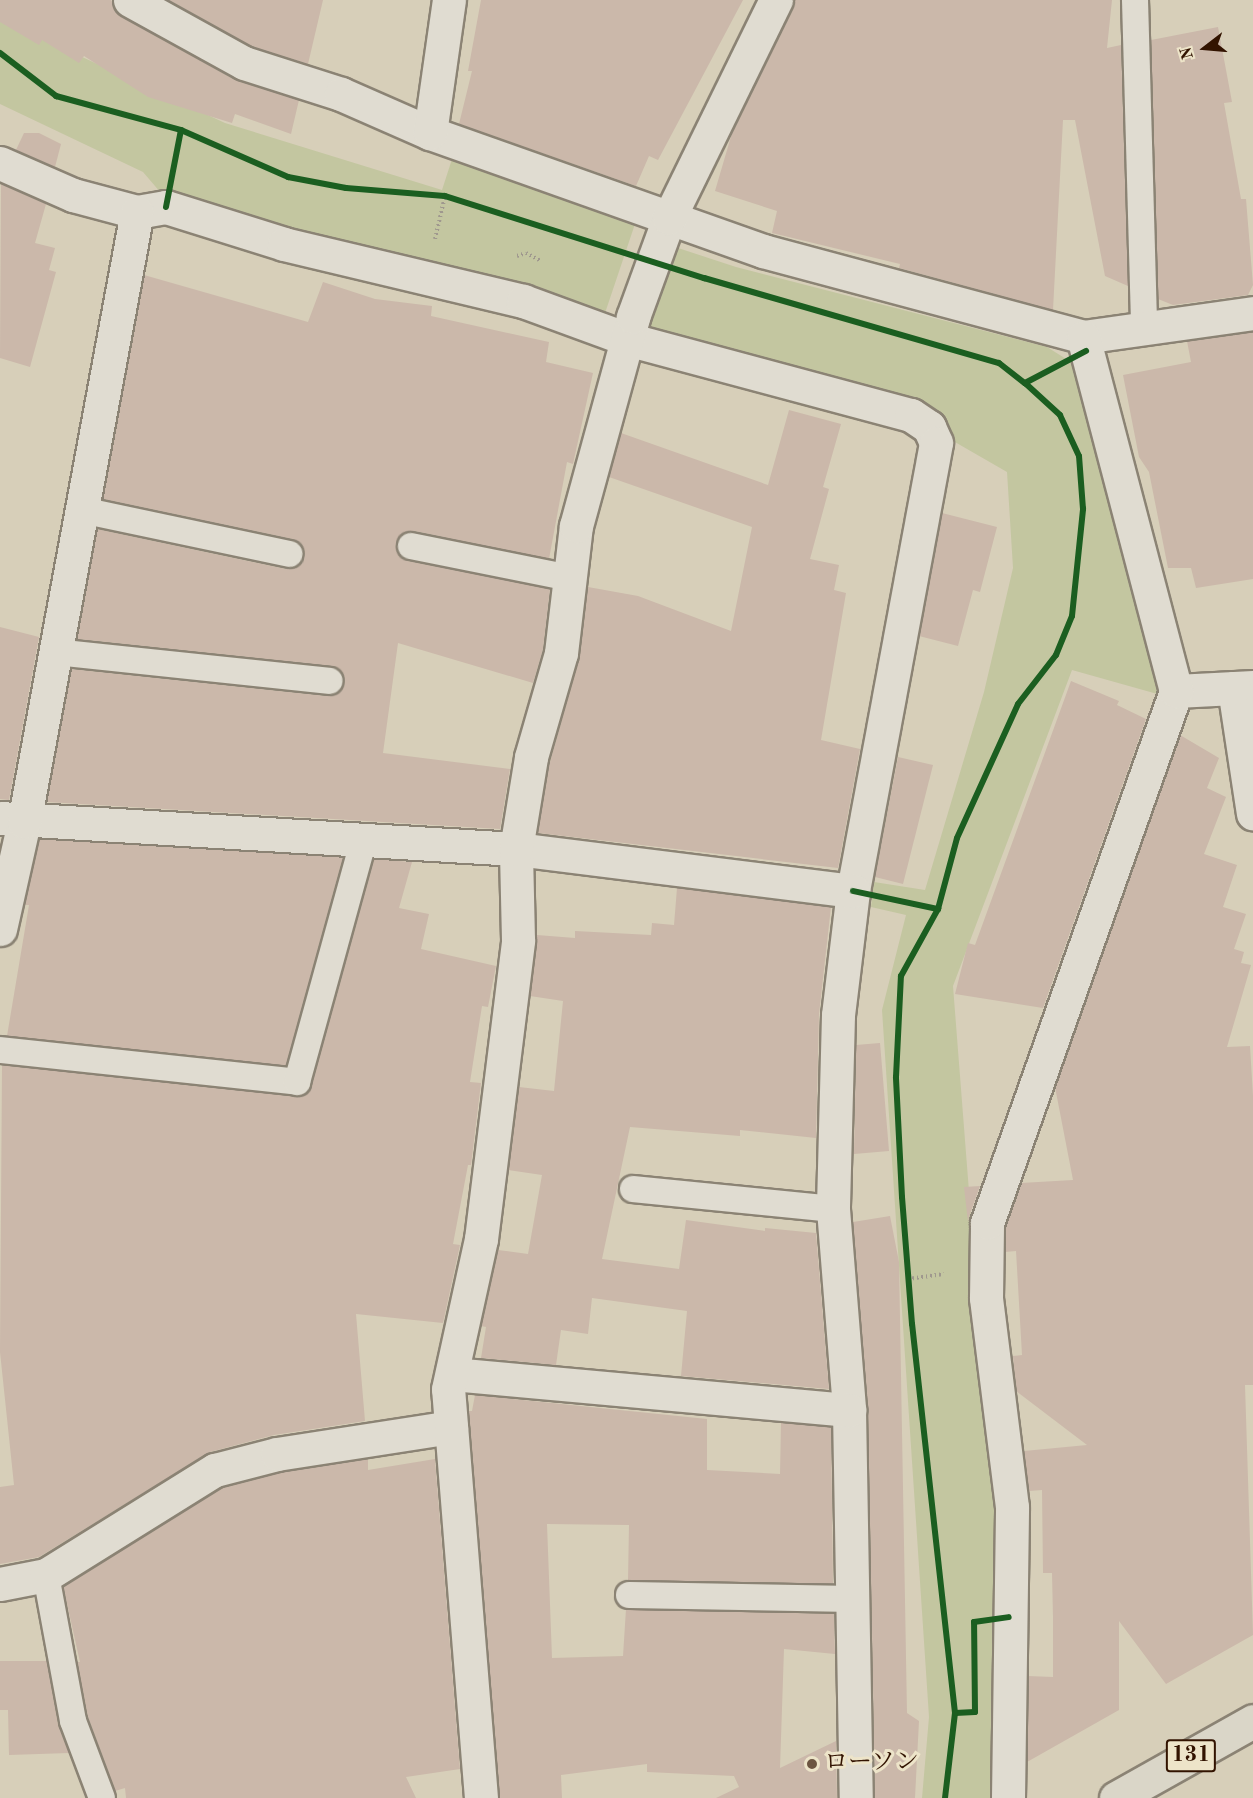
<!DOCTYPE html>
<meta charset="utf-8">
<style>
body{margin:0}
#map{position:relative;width:1253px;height:1798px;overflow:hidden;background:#d7cfb9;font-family:"Old Standard TT","Noto Serif JP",serif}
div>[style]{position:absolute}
.green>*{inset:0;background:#c3c6a0}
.building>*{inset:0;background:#cbb8aa}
.path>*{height:4px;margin-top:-2px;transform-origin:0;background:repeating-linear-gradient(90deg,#9f988e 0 1.5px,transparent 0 4.5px)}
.roads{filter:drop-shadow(2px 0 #8b8374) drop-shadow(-2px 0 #8b8374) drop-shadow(0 2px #8b8374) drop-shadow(0 -2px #8b8374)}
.lane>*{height:26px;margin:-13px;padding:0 13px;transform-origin:13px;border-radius:13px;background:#e0dcd1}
.street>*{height:33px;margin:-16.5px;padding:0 16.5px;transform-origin:16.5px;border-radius:16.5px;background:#e0dcd1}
.highway>*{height:33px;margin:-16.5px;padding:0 16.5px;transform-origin:16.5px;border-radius:16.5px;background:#dad6c8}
.cycleway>*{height:6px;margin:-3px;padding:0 3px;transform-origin:3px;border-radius:3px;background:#1b5e20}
.dots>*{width:16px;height:16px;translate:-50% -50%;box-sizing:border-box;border:3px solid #ede4c9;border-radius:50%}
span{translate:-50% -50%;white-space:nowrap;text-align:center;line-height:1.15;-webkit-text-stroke:6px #ede4c9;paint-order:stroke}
.shield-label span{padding:2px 4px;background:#ede4c9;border:2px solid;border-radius:4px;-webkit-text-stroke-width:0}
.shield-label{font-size:22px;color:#321300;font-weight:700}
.poi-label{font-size:24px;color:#321300}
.left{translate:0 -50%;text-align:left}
.north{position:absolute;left:1175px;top:18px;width:60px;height:60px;-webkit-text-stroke:4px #ede4c9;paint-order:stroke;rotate:254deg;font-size:16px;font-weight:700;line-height:24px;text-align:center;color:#321300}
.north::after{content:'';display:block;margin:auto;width:21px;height:27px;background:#321300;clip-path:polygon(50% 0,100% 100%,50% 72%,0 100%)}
</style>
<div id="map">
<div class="green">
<i style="clip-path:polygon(0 19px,225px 123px,442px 190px,453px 156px,636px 221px,602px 322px,529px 292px,161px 193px,143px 172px,0 104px)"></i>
<i style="clip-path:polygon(675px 247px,736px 267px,1047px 347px,1079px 367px,1168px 697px,1072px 670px,953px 986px,972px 1230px,1003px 1508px,996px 1798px,922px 1798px,929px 1717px,882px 1010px,906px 915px,871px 907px,874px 882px,925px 890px,984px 692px,1013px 568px,1007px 472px,941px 434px,644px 329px)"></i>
</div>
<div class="building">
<i style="clip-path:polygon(0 0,111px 0,121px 16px,235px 80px,299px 100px,291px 134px,235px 114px,232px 123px,148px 97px,84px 56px,79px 63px,42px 40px,39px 45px,0 22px)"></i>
<i style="clip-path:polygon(169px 0,323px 0,308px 64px,251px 46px)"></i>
<i style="clip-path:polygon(481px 0,743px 0,658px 160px,649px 156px,636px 186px,459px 124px,472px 71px,468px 71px)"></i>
<i style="clip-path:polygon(795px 0,1112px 0,1107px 48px,1121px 45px,1128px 286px,1105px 276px,1075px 120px,1063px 120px,1053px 310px,899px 268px,900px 264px,772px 233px,777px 211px,715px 191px,732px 133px)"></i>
<i style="clip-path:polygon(1218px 27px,1232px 102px,1224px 103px,1241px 199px,1246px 199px,1253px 285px,1248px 295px,1173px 305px,1158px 299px,1151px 40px)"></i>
<i style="clip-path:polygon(24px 133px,39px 133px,61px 144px,55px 167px,16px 150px)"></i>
<i style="clip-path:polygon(1px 184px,46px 204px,35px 243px,55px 248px,49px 270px,56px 272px,30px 367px,0 358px)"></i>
<i style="clip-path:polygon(144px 275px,308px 322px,323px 282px,375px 299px,432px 306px,431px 316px,549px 342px,546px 362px,593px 373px,573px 464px,567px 462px,549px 559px,414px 531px,406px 532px,396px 542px,397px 551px,408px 561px,550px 589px,543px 649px,533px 683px,398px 643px,383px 753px,510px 769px,500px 829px,47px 802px,71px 669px,327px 696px,336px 694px,344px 683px,342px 674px,331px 666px,77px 639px,97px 529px,286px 569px,300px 564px,304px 557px,299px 543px,292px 539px,103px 499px)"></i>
<i style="clip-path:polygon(1253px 332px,1253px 579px,1196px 588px,1191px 568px,1168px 568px,1149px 472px,1139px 457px,1123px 375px,1191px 362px,1187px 341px)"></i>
<i style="clip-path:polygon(789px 410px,841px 424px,823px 487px,829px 489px,810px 559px,839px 565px,834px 590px,846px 593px,821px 740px,860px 749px,838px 868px,538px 833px,547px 773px,579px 658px,588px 587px,638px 596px,731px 631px,752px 527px,609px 477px,621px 433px,768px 485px)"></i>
<i style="clip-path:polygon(942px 513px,997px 527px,980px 592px,973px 590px,958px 646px,919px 636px)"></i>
<i style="clip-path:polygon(0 627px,39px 637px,9px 800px,0 799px)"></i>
<i style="clip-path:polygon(1071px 681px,1119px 701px,1117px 705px,1146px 719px,1043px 1008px,955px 994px,968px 943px,975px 945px)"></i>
<i style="clip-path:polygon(1180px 735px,1219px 758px,1207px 788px,1226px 797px,1204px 854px,1237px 865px,1223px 907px,1246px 914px,1234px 949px,1244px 952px,1241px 963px,1251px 965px,1227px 1047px,1250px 1046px,1253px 1096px,1253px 1385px,1245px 1385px,1253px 1635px,1166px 1684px,1119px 1621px,1119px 1710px,1027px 1762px,1028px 1676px,1053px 1677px,1053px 1618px,1052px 1573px,1043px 1573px,1042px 1490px,1029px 1491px,1024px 1451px,1087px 1445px,1016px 1391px,1013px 1356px,1022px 1355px,1016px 1251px,1005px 1252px,1006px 1226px,1021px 1183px,1073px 1180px,1055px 1087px)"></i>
<i style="clip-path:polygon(898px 757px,933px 765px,903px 884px,875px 877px)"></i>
<i style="clip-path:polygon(39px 839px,343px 857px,286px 1066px,7px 1036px,29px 905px,25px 905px)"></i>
<i style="clip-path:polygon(374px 859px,412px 862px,399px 908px,429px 914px,421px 949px,496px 966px,488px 1007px,482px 1006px,470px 1082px,481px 1083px,471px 1165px,468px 1165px,453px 1244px,460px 1245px,443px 1323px,356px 1314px,365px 1421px,274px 1435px,210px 1452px,39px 1557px,0 1564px,0 1487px,14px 1485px,0 1352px,2px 1065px,303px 1096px,311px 1086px)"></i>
<i style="clip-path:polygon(677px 888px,831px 907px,819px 1014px,816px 1138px,740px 1130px,740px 1136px,630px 1127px,602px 1259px,679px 1269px,686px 1220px,765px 1231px,765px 1228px,816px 1233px,829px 1389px,681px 1376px,687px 1311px,592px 1298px,588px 1334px,561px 1330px,556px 1365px,481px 1358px,486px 1327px,481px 1326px,498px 1250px,528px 1254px,542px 1175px,508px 1170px,519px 1087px,554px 1091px,563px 1001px,530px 996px,537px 935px,575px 938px,575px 931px,651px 935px,652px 923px,674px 925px)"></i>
<i style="clip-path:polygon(880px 1043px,889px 1151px,854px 1154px,856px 1045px)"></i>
<i style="clip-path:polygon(980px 1186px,969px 1217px,968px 1222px,964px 1187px)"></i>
<i style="clip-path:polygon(890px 1216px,899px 1262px,907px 1713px,919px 1721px,915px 1798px,875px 1798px,868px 1410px,853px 1222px)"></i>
<i style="clip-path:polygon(475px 1395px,707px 1419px,707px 1470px,780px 1474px,781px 1423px,831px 1427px,833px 1584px,628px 1580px,629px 1525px,547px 1524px,552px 1658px,623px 1656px,626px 1609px,834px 1614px,835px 1654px,784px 1649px,780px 1768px,836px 1741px,837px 1798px,716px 1798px,739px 1787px,734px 1776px,647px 1772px,647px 1764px,561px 1775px,562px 1798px,499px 1798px,469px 1411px,472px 1411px)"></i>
<i style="clip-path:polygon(368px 1459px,368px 1470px,435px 1459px,460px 1769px,406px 1777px,416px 1798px,126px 1798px,125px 1788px,115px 1791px,88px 1717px,77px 1662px,80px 1662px,63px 1586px,222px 1487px,281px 1472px)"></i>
<i style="clip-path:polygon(0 1661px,47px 1661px,58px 1724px,69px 1753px,9px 1755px,8px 1710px,0 1710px)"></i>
</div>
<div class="path">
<i style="left:435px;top:239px;width:44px;rotate:-76.9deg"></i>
<i style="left:517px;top:256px;width:9px;rotate:-18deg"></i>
<i style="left:526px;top:253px;width:17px;rotate:28deg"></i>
<i style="left:908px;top:1279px;width:36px;rotate:-8deg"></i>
</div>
<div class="roads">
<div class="lane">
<i style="left:1135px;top:0;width:329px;rotate:88.4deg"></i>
<i style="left:81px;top:510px;width:213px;rotate:11.9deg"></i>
<i style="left:411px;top:546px;width:162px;rotate:11.4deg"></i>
<i style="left:55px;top:652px;width:276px;rotate:6deg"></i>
<i style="left:0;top:1050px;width:299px;rotate:6.1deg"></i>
<i style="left:297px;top:1082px;width:253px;rotate:-74.6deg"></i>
<i style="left:633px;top:1189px;width:201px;rotate:5.7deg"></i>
<i style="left:46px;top:1575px;width:148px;rotate:79.5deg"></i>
<i style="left:73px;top:1721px;width:82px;rotate:69.4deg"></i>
<i style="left:629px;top:1595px;width:225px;rotate:1deg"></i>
</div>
<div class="street">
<i style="left:130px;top:0;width:130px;rotate:28.9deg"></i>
<i style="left:244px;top:63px;width:102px;rotate:17.7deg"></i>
<i style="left:341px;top:94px;width:97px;rotate:23.7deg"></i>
<i style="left:430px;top:133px;width:353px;rotate:19.5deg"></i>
<i style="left:763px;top:251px;width:331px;rotate:15deg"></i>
<i style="left:1083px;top:337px;width:172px;rotate:-8deg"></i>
<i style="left:430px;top:133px;width:134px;rotate:-81.9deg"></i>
<i style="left:0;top:163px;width:80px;rotate:23.7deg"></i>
<i style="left:73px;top:195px;width:66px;rotate:14.9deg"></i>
<i style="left:137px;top:212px;width:29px;rotate:-10deg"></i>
<i style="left:166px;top:207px;width:124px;rotate:17.4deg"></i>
<i style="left:284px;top:244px;width:246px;rotate:13.4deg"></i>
<i style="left:523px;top:301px;width:111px;rotate:20.1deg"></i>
<i style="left:627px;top:339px;width:294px;rotate:15deg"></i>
<i style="left:911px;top:415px;width:22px;rotate:34deg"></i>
<i style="left:929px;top:427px;width:17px;rotate:66deg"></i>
<i style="left:936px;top:443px;width:456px;rotate:100.5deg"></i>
<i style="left:853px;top:891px;width:125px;rotate:96.9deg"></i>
<i style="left:838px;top:1015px;width:194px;rotate:91.5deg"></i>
<i style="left:833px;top:1209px;width:202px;rotate:85.4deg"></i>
<i style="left:849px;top:1410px;width:388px;rotate:89deg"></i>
<i style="left:1253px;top:687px;width:19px;rotate:177deg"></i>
<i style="left:1234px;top:688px;width:127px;rotate:81.4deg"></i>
<i style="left:1176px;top:691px;width:58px;rotate:-3deg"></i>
<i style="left:0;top:818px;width:517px;rotate:3.44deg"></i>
<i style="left:516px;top:849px;width:340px;rotate:7.1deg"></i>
<i style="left:0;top:929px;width:110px;rotate:-77.4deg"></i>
<i style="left:24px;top:822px;width:620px;rotate:-79.51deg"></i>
<i style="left:452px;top:1374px;width:399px;rotate:5.2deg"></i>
<i style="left:0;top:1584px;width:47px;rotate:-11.1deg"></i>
<i style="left:46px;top:1575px;width:199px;rotate:-31.9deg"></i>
<i style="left:215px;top:1470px;width:64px;rotate:-14.5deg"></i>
<i style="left:277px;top:1454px;width:176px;rotate:-8.8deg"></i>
<i style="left:481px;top:1798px;width:410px;rotate:-94.6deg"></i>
<i style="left:448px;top:1389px;width:154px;rotate:-77.6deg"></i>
<i style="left:481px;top:1239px;width:301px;rotate:-82.9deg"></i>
<i style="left:518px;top:940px;width:91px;rotate:-91.3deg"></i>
<i style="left:516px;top:849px;width:93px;rotate:-80.7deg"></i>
<i style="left:531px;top:757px;width:108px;rotate:-73.9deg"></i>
<i style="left:561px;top:653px;width:128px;rotate:-83.3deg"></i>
<i style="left:576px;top:526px;width:217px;rotate:-74.7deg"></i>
<i style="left:633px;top:317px;width:105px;rotate:-70deg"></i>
<i style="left:669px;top:218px;width:243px;rotate:-63.9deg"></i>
<i style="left:1008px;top:1798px;width:291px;rotate:-89.2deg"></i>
<i style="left:1012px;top:1507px;width:211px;rotate:-97.1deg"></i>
<i style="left:986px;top:1298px;width:75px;rotate:-89.2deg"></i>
<i style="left:987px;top:1223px;width:565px;rotate:-70.44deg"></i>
<i style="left:1176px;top:691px;width:366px;rotate:-104.7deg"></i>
</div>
<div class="highway">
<i style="left:1116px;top:1798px;width:157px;rotate:-29.3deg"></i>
</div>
</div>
<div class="cycleway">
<i style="left:0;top:53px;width:71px;rotate:37.5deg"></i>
<i style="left:56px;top:96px;width:130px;rotate:15.2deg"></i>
<i style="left:181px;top:130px;width:117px;rotate:23.7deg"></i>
<i style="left:288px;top:177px;width:59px;rotate:10.7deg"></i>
<i style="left:346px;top:188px;width:99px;rotate:4.6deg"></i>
<i style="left:445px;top:196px;width:272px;rotate:17.6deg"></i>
<i style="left:704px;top:278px;width:307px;rotate:16.1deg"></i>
<i style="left:999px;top:363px;width:33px;rotate:38deg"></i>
<i style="left:166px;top:207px;width:78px;rotate:-79deg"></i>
<i style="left:853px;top:891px;width:87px;rotate:12deg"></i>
<i style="left:955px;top:1713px;width:20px;rotate:-3deg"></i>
<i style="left:975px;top:1712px;width:90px;rotate:-90.6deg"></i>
<i style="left:974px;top:1622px;width:35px;rotate:-8deg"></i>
<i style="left:945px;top:1798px;width:86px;rotate:-83.3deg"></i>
<i style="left:955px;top:1713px;width:391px;rotate:-96.3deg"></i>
<i style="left:912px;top:1324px;width:127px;rotate:-94.5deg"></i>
<i style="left:902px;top:1197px;width:120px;rotate:-92.9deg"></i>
<i style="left:896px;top:1077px;width:101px;rotate:-87.2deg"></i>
<i style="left:901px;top:976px;width:77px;rotate:-61.1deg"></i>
<i style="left:938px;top:909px;width:73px;rotate:-75deg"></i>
<i style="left:957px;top:838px;width:147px;rotate:-65.5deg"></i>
<i style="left:1018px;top:704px;width:62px;rotate:-52.2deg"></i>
<i style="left:1056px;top:655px;width:42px;rotate:-67.7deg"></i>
<i style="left:1072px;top:616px;width:108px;rotate:-84.1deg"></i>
<i style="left:1083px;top:509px;width:53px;rotate:-94.3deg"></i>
<i style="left:1079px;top:456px;width:45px;rotate:-114.9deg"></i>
<i style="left:1060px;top:415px;width:47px;rotate:-137.6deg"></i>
<i style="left:1025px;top:383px;width:69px;rotate:-27.7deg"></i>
</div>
<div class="dots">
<i style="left:812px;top:1764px;background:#6c5541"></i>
</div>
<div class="shield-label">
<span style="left:1191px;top:1756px">131</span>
</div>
<div class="poi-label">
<span class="left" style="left:824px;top:1764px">ローソン</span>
</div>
<div class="north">N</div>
</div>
